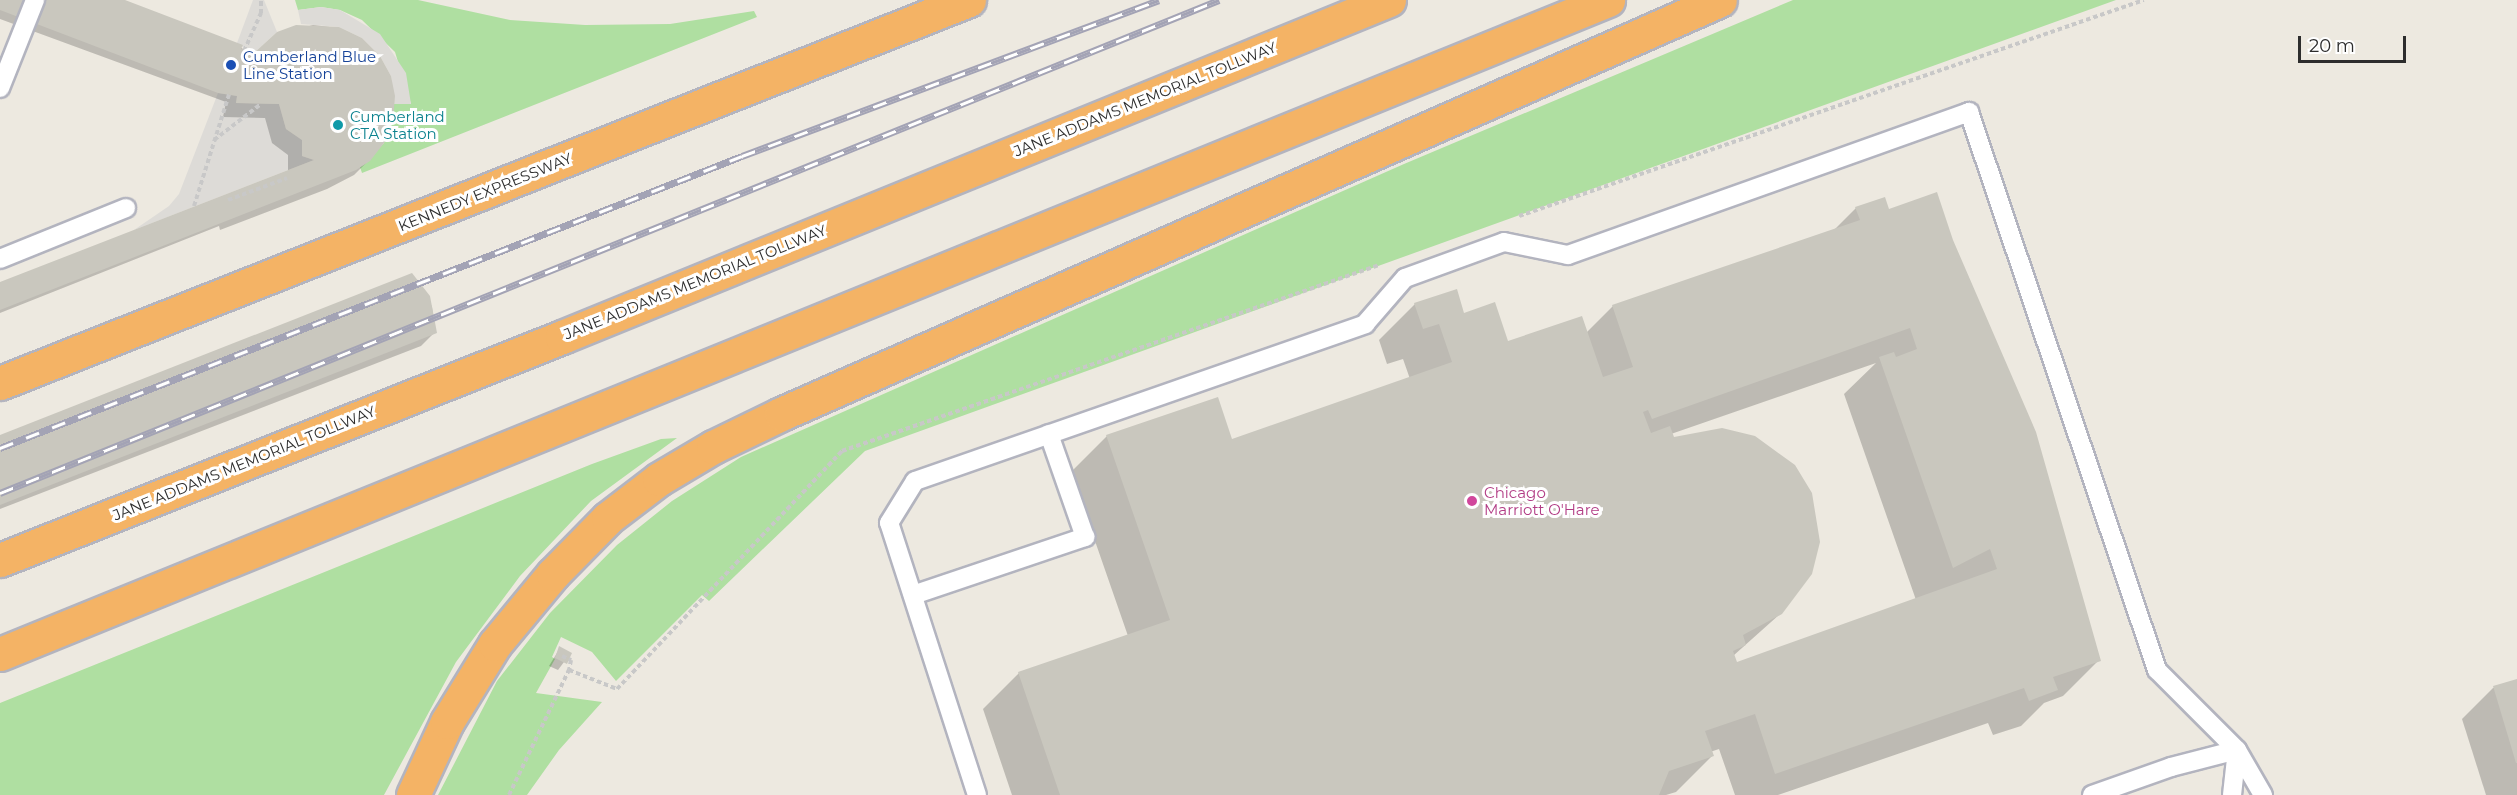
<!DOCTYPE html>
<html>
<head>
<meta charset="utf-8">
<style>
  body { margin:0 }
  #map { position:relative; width:2517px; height:795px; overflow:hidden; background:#ede9e0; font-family:Montserrat,sans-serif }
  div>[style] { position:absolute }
  .green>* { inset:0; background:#afdfa1 }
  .plaza>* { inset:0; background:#dddbd7 }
  .shadow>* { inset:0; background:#0003 }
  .building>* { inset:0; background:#c9c7be }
  .path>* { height:4px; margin-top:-2px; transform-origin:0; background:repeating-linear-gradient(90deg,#c8c8c8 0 4.5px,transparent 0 7.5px) }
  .roads { filter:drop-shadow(2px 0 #b3b4bf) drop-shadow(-2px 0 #b3b4bf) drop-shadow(0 2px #b3b4bf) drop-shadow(0 -2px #b3b4bf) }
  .service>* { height:18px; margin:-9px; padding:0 9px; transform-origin:9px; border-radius:9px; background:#fff }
  .motorway>* { height:33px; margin:-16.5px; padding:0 16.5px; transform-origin:16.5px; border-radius:16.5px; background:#f4b365 }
  .rail>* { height:7px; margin-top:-3.5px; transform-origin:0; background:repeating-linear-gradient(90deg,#fff 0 14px,#a3a3b5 0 28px); box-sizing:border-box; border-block:2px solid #a3a3b5 }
  .dots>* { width:16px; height:16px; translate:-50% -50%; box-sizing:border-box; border:3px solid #fff; border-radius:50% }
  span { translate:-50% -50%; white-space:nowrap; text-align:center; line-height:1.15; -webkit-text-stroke:6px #fff; paint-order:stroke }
  .transit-label { font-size:15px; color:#164399 }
  .left { translate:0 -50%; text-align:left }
  .street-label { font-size:15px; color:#2d2d2d }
  .culture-label { font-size:15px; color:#0d838f }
  .hotel-label { font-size:15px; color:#b23c85 }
  .scale { position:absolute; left:2298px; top:36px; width:108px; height:27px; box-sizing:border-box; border:3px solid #2d2d2d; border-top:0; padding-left:8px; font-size:18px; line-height:21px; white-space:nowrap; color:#2d2d2d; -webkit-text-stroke:4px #fff; paint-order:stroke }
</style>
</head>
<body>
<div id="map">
  <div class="green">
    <i style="clip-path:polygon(295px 0,418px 0,510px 20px,585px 25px,670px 24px,754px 11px,757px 17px,362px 173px,360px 167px,384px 143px,394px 104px,411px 104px,395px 52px,362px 20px,340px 10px,321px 7px,298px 10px)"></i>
    <i style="clip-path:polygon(1793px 0,2116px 0,865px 451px,709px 601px,702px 595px,616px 681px,592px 652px,561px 637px,552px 657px,555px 659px,536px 693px,602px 702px,559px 750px,527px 795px,438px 795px,497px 681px,550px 613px,617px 545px,672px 501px,741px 457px,1404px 164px)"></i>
    <i style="clip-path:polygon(677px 438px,591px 501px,520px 576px,456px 662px,384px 795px,0 795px,0 703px,592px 464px,661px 439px)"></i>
  </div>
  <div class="plaza">
    <i style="clip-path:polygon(253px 0,264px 0,277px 32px,253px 54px,237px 43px)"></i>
    <i style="clip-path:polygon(321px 7px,340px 10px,380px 34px,406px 73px,411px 104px,394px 104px,391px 76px,380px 56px,362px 38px,339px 27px,301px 24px,298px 10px)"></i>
    <i style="clip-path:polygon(218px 93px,237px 96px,236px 103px,279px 104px,286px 129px,302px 140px,302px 156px,314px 160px,134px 230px,169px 206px,179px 194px)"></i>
  </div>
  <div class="shadow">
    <i style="clip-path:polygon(0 0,121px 0,236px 44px,253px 56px,278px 34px,313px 25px,338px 28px,369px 160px,354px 175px,327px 189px,220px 230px,219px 226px,0 313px,0 283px,288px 172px,288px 155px,272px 143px,265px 118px,223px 117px,226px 102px,0 19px)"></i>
    <i style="clip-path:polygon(evenodd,1856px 208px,1888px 211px,2099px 660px,2063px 696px,2044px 703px,2021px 726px,1993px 735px,1988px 723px,1778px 795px,1735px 795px,1719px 749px,1710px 752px,1712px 756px,1676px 792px,1666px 795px,1012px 795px,983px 709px,1019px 673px,1128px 636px,1071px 472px,1107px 436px,1231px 441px,1410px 379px,1403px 359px,1387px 364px,1379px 340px,1415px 304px,1463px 315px,1507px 343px,1586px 333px,1613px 306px,1834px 230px,1856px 208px,1876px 363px,1844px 394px,1916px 600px,1736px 664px,1733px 656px,1781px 613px,1671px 434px,1876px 363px)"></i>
    <i style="clip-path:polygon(424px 289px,432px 307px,435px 332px,421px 346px,0 509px,0 437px)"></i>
    <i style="clip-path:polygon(560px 648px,570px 654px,558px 670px,549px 666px)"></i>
    <i style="clip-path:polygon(2517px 680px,2517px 795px,2486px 795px,2462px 719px,2493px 688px)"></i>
  </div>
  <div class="building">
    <i style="clip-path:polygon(0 0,125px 0,243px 45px,241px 49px,253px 54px,277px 32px,296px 25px,339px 27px,362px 38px,380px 56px,391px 76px,395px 96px,393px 120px,384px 143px,370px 161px,356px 170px,0 310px,0 282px,314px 160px,302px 156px,302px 140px,286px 129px,279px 104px,236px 103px,237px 96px,218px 93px,0 10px)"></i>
    <i style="clip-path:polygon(evenodd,1937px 192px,1953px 240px,2036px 432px,2101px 661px,2053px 677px,2058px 690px,2029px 701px,2024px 688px,1775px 774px,1755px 714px,1705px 731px,1714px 756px,1669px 771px,1659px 795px,1060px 795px,1018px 672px,1170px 620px,1106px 435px,1218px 397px,1232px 439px,1452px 362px,1439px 324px,1423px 329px,1414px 303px,1457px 289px,1464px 313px,1495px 302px,1508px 341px,1582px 316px,1603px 377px,1633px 367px,1612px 305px,1860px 220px,1855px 207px,1885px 197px,1889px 209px,1937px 192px,1910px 328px,1917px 349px,1896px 357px,1894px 352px,1879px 357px,1953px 568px,1990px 549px,1997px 569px,1737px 662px,1733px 651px,1746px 645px,1743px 635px,1782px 614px,1812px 574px,1820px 542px,1812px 493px,1795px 465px,1755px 436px,1722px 428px,1674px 437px,1670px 426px,1651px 433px,1643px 412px,1648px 410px,1652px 419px,1910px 328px)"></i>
    <i style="clip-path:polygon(412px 273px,430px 296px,437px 333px,0 505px,0 435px)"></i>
    <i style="clip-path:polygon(559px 646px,572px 653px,567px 664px,555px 658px)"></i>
    <i style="clip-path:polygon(2517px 679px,2517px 763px,2516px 763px,2493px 686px)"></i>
  </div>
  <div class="path">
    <i style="left:244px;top:51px;width:42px;rotate:-65.9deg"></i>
    <i style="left:261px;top:13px;width:13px;rotate:-90deg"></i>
    <i style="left:214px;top:140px;width:59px;rotate:-37.5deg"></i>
    <i style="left:228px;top:200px;width:63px;rotate:-20.4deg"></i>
    <i style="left:194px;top:206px;width:117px;rotate:-72.6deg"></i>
    <i style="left:1519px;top:216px;width:661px;rotate:-19.07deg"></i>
    <i style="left:562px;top:656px;width:10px;rotate:24deg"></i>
    <i style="left:571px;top:660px;width:10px;rotate:101deg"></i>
    <i style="left:509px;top:795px;width:139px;rotate:-64.4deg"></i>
    <i style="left:569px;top:670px;width:52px;rotate:21.6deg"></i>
    <i style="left:617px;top:689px;width:328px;rotate:-46.6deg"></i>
    <i style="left:842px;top:451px;width:568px;rotate:-19.1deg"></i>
  </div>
  <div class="roads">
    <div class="service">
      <i style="left:0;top:88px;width:95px;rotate:-68.3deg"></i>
      <i style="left:0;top:259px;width:136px;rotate:-22deg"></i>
      <i style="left:913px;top:595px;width:182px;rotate:-18.6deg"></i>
      <i style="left:1085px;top:537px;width:109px;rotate:-109.3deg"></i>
      <i style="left:977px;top:795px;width:286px;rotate:-107.9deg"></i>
      <i style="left:889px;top:523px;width:49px;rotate:-58.2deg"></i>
      <i style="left:915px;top:481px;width:477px;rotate:-19.2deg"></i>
      <i style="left:1365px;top:324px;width:61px;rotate:-49deg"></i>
      <i style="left:1405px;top:278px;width:105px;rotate:-20deg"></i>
      <i style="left:1504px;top:242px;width:65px;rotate:11.5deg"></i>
      <i style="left:1568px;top:255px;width:426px;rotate:-19.6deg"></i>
      <i style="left:1969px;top:112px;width:589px;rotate:71.38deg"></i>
      <i style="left:2157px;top:670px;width:113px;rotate:45deg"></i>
      <i style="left:2237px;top:750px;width:52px;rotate:60deg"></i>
      <i style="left:2092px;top:795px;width:84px;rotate:-19.5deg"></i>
      <i style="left:2171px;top:767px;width:68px;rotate:-14.4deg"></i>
      <i style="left:2232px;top:795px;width:45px;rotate:-83.7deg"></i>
    </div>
    <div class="motorway">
      <i style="left:0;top:383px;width:1042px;rotate:-21.57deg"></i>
      <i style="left:0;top:560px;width:605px;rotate:-21.64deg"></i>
      <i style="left:562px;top:337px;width:893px;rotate:-22.17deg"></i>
      <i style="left:0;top:654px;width:1736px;rotate:-22.13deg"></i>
      <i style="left:413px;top:795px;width:81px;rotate:-65deg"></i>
      <i style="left:447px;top:722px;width:92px;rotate:-58.4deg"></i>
      <i style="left:495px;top:644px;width:91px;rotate:-50.4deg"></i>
      <i style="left:553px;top:574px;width:78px;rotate:-45.5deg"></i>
      <i style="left:608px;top:518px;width:64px;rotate:-37.4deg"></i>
      <i style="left:659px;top:479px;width:63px;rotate:-30.7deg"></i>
      <i style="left:713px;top:447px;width:76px;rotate:-25.9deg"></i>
      <i style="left:781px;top:414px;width:1026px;rotate:-23.79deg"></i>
    </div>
  </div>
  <div class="rail">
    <i style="left:0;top:448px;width:797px;rotate:-21.48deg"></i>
    <i style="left:742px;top:156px;width:445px;rotate:-20.5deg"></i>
    <i style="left:0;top:493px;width:1315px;rotate:-22.02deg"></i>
  </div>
  <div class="dots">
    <i style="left:231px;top:65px;background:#1a4fb4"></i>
    <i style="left:338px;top:125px;background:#0f9aa8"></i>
    <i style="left:1472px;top:501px;background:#d1479c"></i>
  </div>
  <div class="transit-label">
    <span class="left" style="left:243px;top:65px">Cumberland Blue<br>Line Station</span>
  </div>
  <div class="street-label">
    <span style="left:1145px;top:99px;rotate:-22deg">JANE ADDAMS MEMORIAL TOLLWAY</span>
    <span style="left:485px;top:192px;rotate:-22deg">KENNEDY EXPRESSWAY</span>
    <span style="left:695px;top:282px;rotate:-22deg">JANE ADDAMS MEMORIAL TOLLWAY</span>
    <span style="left:244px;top:463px;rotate:-22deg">JANE ADDAMS MEMORIAL TOLLWAY</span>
  </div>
  <div class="culture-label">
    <span class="left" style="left:350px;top:125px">Cumberland<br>CTA Station</span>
  </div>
  <div class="hotel-label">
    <span class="left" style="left:1484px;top:501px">Chicago<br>Marriott O'Hare</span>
  </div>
  <div class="scale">20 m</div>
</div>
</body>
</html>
